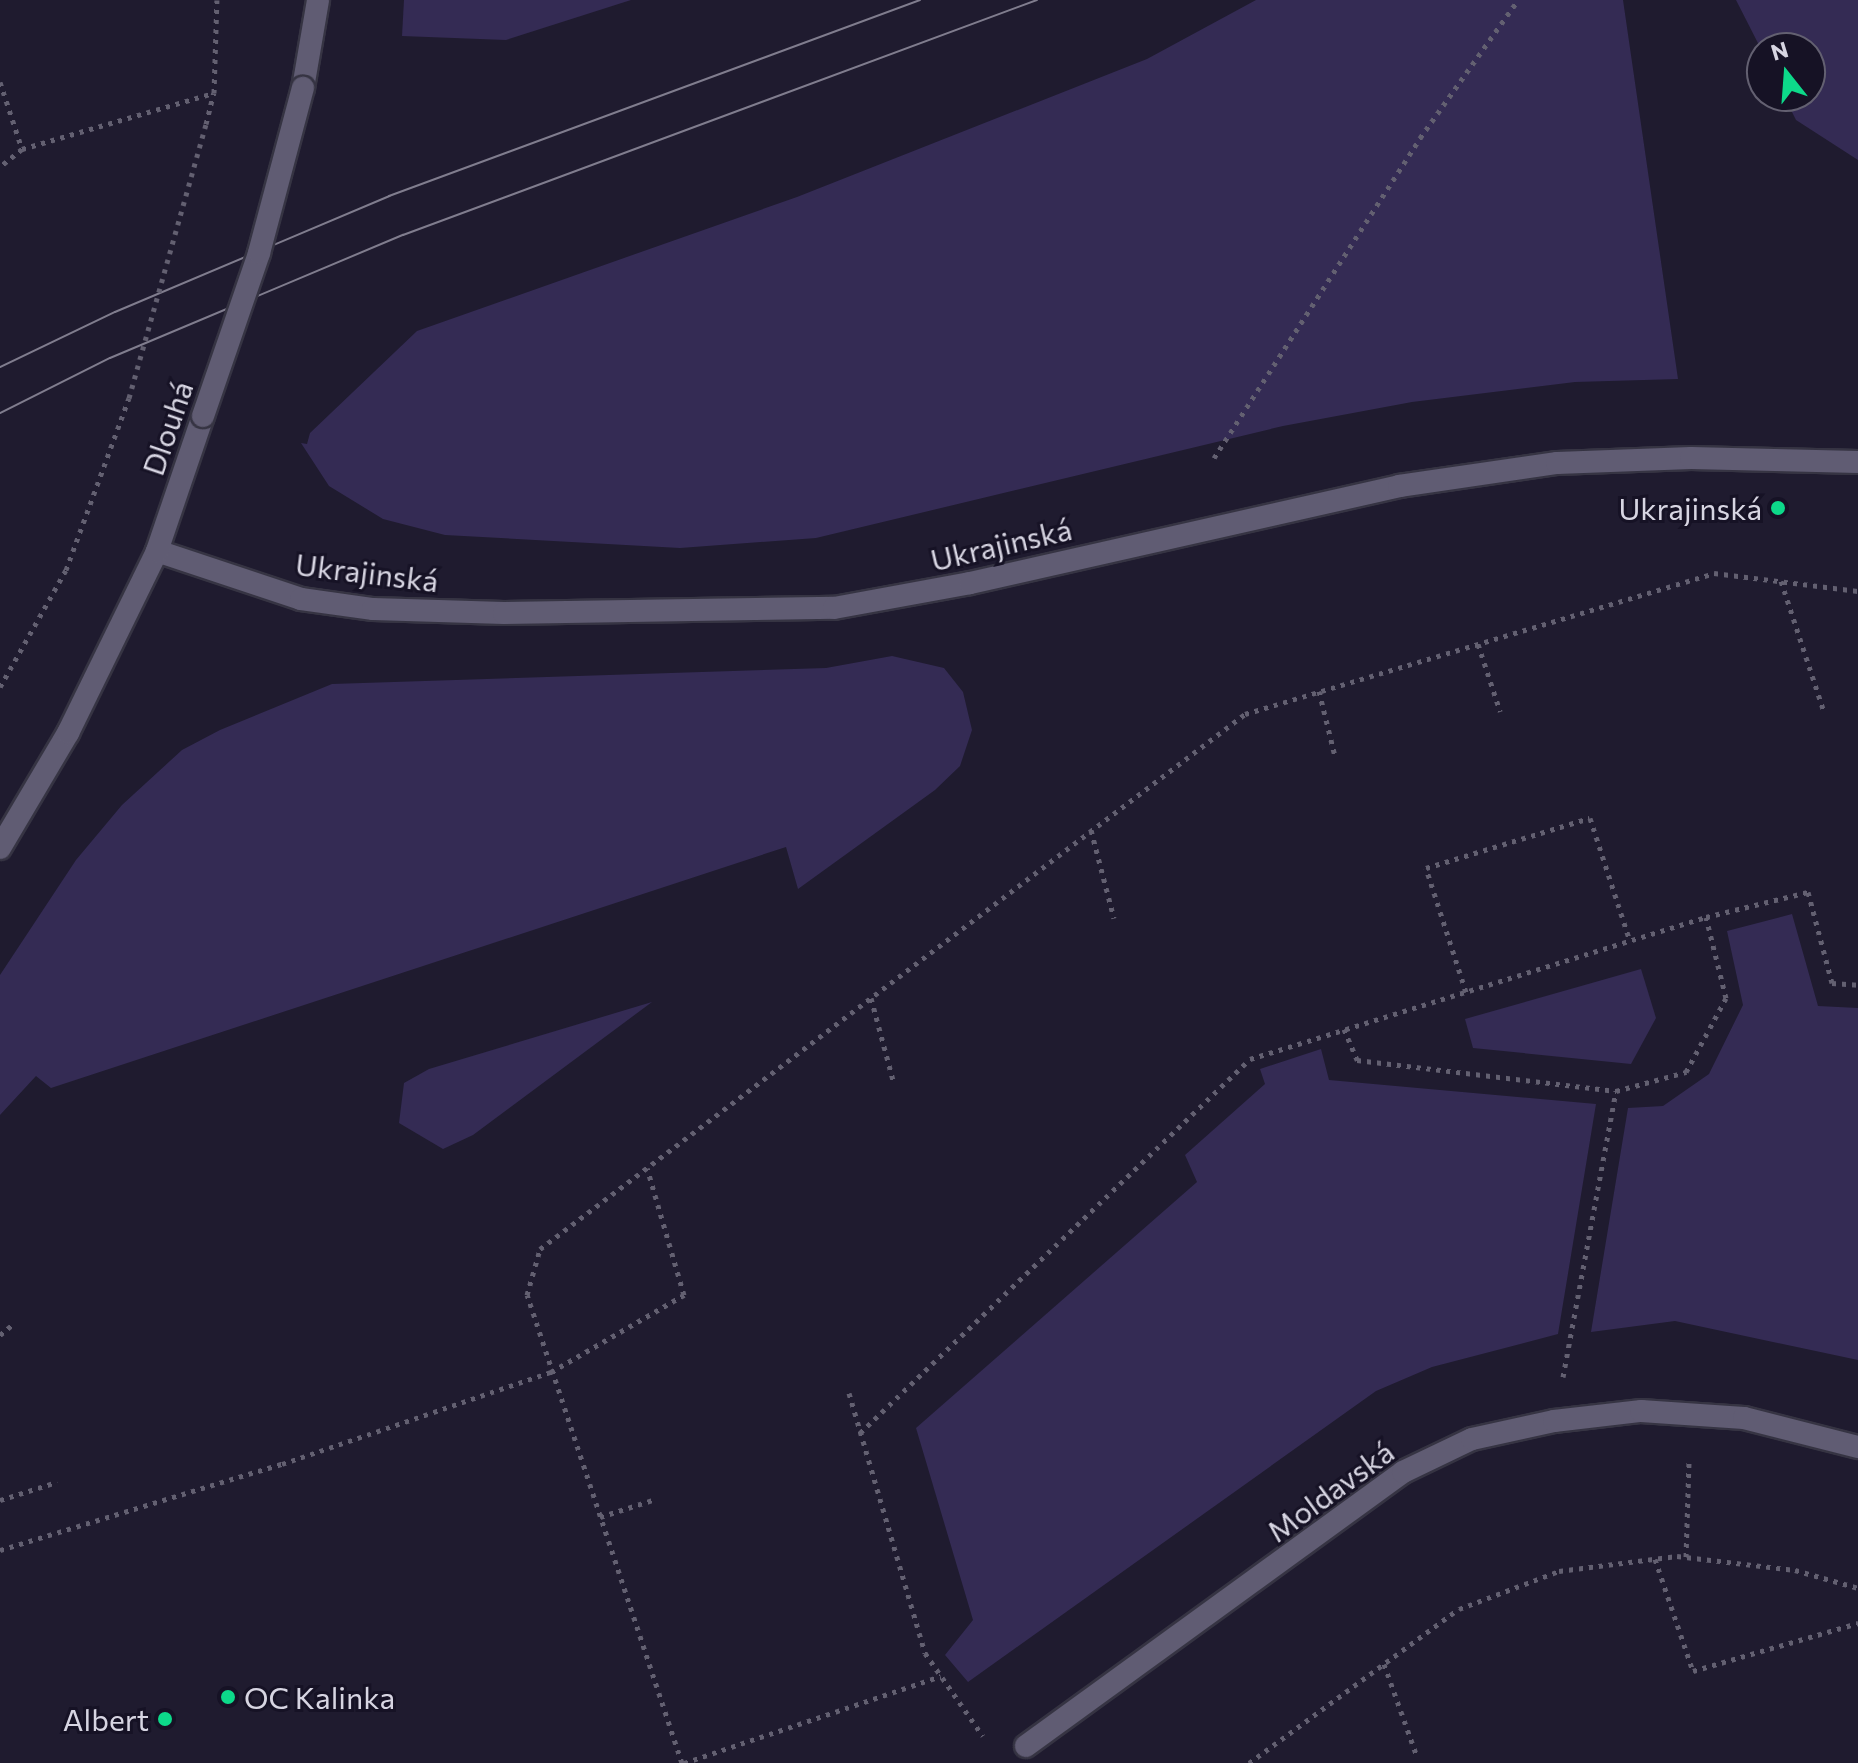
<!DOCTYPE html>
<html>
<head>
<meta charset="utf-8">
<style>
  body { margin:0 }
  #map { position:relative; width:1858px; height:1763px; overflow:hidden; background:#1f1b2f; font-family:Commissioner,sans-serif }
  div>[style] { position:absolute }
  .green>* { inset:0; background:#342b54 }
  .path>* { height:5px; margin-top:-2.5px; transform-origin:0; background:repeating-linear-gradient(90deg,#636071 0 4px,transparent 0 10px) }
  .roads { filter:drop-shadow(2px 0 #363443) drop-shadow(-2px 0 #363443) drop-shadow(0 2px #363443) drop-shadow(0 -2px #363443) }
  .minor>* { height:22px; margin:-11px; padding:0 11px; transform-origin:11px; border-radius:11px; background:#605c73 }
  .tertiary>* { height:22px; margin:-11px; padding:0 11px; transform-origin:11px; border-radius:11px; background:#605c73 }
  .tram>* { height:2px; margin:-1px; padding:0 1px; transform-origin:1px; border-radius:1px; background:#807d8e }
  .path-bridge>* { height:5px; margin-top:-2.5px; transform-origin:0; background:repeating-linear-gradient(90deg,#636071 0 4px,transparent 0 10px) }
  .bridges { filter:drop-shadow(2px 0 #363443) drop-shadow(-2px 0 #363443) drop-shadow(0 2px #363443) drop-shadow(0 -2px #363443) }
  .tertiary-bridge>* { height:22px; margin:-11px; padding:0 11px; transform-origin:11px; border-radius:11px; background:#605c73 }
  .dots>* { width:22px; height:22px; translate:-50% -50%; box-sizing:border-box; border:4px solid #161225; border-radius:50% }
  span { translate:-50% -50%; white-space:nowrap; text-align:center; line-height:1.15; -webkit-text-stroke:6px #161225; paint-order:stroke }
  .street-label { font-size:30px; color:#d7d5e2 }
  .poi-label { font-size:30px; color:#d7d5e2 }
  .right { translate:-100% -50%; text-align:right }
  .left { translate:0 -50%; text-align:left }
  .north { position:absolute; left:1746px; top:32px; width:80px; height:80px; box-sizing:border-box; background:#161225; border:2px solid #636071; border-radius:50%; rotate:343deg; font-size:22px; font-weight:700; line-height:32px; text-align:center; color:#d7d5e2 }
  .north::after { content:''; display:block; margin:auto; width:28px; height:36px; background:#0dd98a; clip-path:polygon(50% 0,100% 100%,50% 72%,0 100%) }
</style>
</head>
<body>
<div id="map">
  <div class="green">
    <i style="clip-path:polygon(404px 0,631px 0,506px 40px,402px 36px)"></i>
    <i style="clip-path:polygon(1256px 0,1623px 0,1678px 379px,1575px 382px,1412px 402px,1283px 426px,816px 538px,680px 548px,445px 535px,383px 519px,329px 486px,301px 443px,307px 444px,310px 433px,417px 331px,797px 197px,1147px 59px)"></i>
    <i style="clip-path:polygon(1736px 0,1858px 0,1858px 160px,1796px 120px,1784px 96px,1810px 96px,1810px 48px,1762px 51px)"></i>
    <i style="clip-path:polygon(892px 656px,944px 668px,963px 692px,972px 730px,960px 766px,935px 790px,798px 889px,786px 847px,51px 1088px,36px 1076px,0 1115px,0 975px,76px 860px,122px 805px,182px 750px,220px 730px,332px 684px,826px 668px)"></i>
    <i style="clip-path:polygon(1792px 914px,1818px 1006px,1858px 1008px,1858px 1360px,1675px 1321px,1591px 1332px,1628px 1108px,1663px 1106px,1709px 1074px,1743px 1005px,1727px 931px)"></i>
    <i style="clip-path:polygon(1641px 969px,1656px 1018px,1631px 1064px,1473px 1048px,1465px 1019px)"></i>
    <i style="clip-path:polygon(652px 1002px,473px 1135px,443px 1149px,399px 1123px,404px 1083px,429px 1069px)"></i>
    <i style="clip-path:polygon(1321px 1049px,1329px 1080px,1596px 1104px,1558px 1334px,1432px 1367px,1376px 1391px,968px 1682px,945px 1655px,973px 1620px,916px 1428px,1197px 1182px,1185px 1155px,1265px 1084px,1260px 1069px)"></i>
  </div>
  <div class="path">
    <i style="left:0;top:82px;width:71px;rotate:71.8deg"></i>
    <i style="left:22px;top:149px;width:28px;rotate:141deg"></i>
    <i style="left:206px;top:124px;width:32px;rotate:-76deg"></i>
    <i style="left:214px;top:93px;width:93px;rotate:-88.2deg"></i>
    <i style="left:22px;top:149px;width:200px;rotate:-16.3deg"></i>
    <i style="left:1214px;top:458px;width:381px;rotate:-57.2deg"></i>
    <i style="left:1420px;top:138px;width:169px;rotate:-54.6deg"></i>
    <i style="left:1781px;top:581px;width:135px;rotate:71.8deg"></i>
    <i style="left:1478px;top:644px;width:71px;rotate:71.8deg"></i>
    <i style="left:0;top:687px;width:134px;rotate:-60.6deg"></i>
    <i style="left:66px;top:570px;width:183px;rotate:-69.9deg"></i>
    <i style="left:1319px;top:691px;width:67px;rotate:76.2deg"></i>
    <i style="left:1091px;top:830px;width:91px;rotate:75.4deg"></i>
    <i style="left:1466px;top:992px;width:130px;rotate:-107.9deg"></i>
    <i style="left:1426px;top:868px;width:171px;rotate:-17deg"></i>
    <i style="left:1590px;top:818px;width:129px;rotate:72deg"></i>
    <i style="left:871px;top:998px;width:89px;rotate:75deg"></i>
    <i style="left:1344px;top:1029px;width:34px;rotate:67deg"></i>
    <i style="left:1357px;top:1060px;width:261px;rotate:6.8deg"></i>
    <i style="left:0;top:1335px;width:17px;rotate:-40deg"></i>
    <i style="left:1563px;top:1377px;width:291px;rotate:-79.5deg"></i>
    <i style="left:1616px;top:1091px;width:73px;rotate:-15.2deg"></i>
    <i style="left:1686px;top:1072px;width:84px;rotate:-61.6deg"></i>
    <i style="left:1726px;top:998px;width:83px;rotate:-103.9deg"></i>
    <i style="left:849px;top:1393px;width:271px;rotate:73.7deg"></i>
    <i style="left:925px;top:1653px;width:101px;rotate:55.1deg"></i>
    <i style="left:860px;top:1433px;width:540px;rotate:-43.8deg"></i>
    <i style="left:1250px;top:1059px;width:478px;rotate:-17.3deg"></i>
    <i style="left:1706px;top:917px;width:105px;rotate:-13.8deg"></i>
    <i style="left:1808px;top:892px;width:94px;rotate:75.2deg"></i>
    <i style="left:1832px;top:983px;width:26px;rotate:4deg"></i>
    <i style="left:0;top:1500px;width:60px;rotate:-17.5deg"></i>
    <i style="left:600px;top:1517px;width:59px;rotate:-17.8deg"></i>
    <i style="left:0;top:1550px;width:295px;rotate:-17deg"></i>
    <i style="left:282px;top:1464px;width:284px;rotate:-18.9deg"></i>
    <i style="left:551px;top:1372px;width:154px;rotate:-30.1deg"></i>
    <i style="left:684px;top:1295px;width:132px;rotate:-106.2deg"></i>
    <i style="left:1686px;top:1557px;width:98px;rotate:-88.2deg"></i>
    <i style="left:1655px;top:1559px;width:118px;rotate:71.3deg"></i>
    <i style="left:1693px;top:1671px;width:172px;rotate:-16.2deg"></i>
    <i style="left:1384px;top:1664px;width:96px;rotate:70.4deg"></i>
    <i style="left:682px;top:1763px;width:493px;rotate:-108.3deg"></i>
    <i style="left:527px;top:1295px;width:48px;rotate:-74.2deg"></i>
    <i style="left:540px;top:1249px;width:885px;rotate:-37.19deg"></i>
    <i style="left:1245px;top:714px;width:490px;rotate:-16.7deg"></i>
    <i style="left:1714px;top:573px;width:145px;rotate:7.1deg"></i>
    <i style="left:684px;top:1763px;width:271px;rotate:-18.7deg"></i>
    <i style="left:1249px;top:1763px;width:260px;rotate:-36.3deg"></i>
    <i style="left:1459px;top:1609px;width:107px;rotate:-20.8deg"></i>
    <i style="left:1559px;top:1571px;width:119px;rotate:-7.2deg"></i>
    <i style="left:1677px;top:1556px;width:119px;rotate:6.8deg"></i>
    <i style="left:1795px;top:1570px;width:66px;rotate:15.9deg"></i>
  </div>
  <div class="roads">
    <div class="minor">
      <i style="left:1026px;top:1746px;width:466px;rotate:-36deg"></i>
      <i style="left:1403px;top:1472px;width:76px;rotate:-25.6deg"></i>
      <i style="left:1472px;top:1439px;width:84px;rotate:-12.4deg"></i>
      <i style="left:1554px;top:1421px;width:88px;rotate:-6.6deg"></i>
      <i style="left:1641px;top:1411px;width:103px;rotate:3.9deg"></i>
      <i style="left:1744px;top:1418px;width:118px;rotate:14.3deg"></i>
    </div>
    <div class="tertiary">
      <i style="left:303px;top:88px;width:89px;rotate:-80.3deg"></i>
      <i style="left:157px;top:551px;width:152px;rotate:18.4deg"></i>
      <i style="left:301px;top:599px;width:73px;rotate:7.9deg"></i>
      <i style="left:373px;top:609px;width:131px;rotate:1.7deg"></i>
      <i style="left:504px;top:613px;width:330px;rotate:-0.9deg"></i>
      <i style="left:834px;top:608px;width:138px;rotate:-10.4deg"></i>
      <i style="left:970px;top:583px;width:440px;rotate:-12.7deg"></i>
      <i style="left:1399px;top:486px;width:160px;rotate:-8.3deg"></i>
      <i style="left:1557px;top:463px;width:134px;rotate:-2.1deg"></i>
      <i style="left:1691px;top:458px;width:167px;rotate:1.4deg"></i>
      <i style="left:0;top:848px;width:134px;rotate:-59.4deg"></i>
      <i style="left:68px;top:733px;width:203px;rotate:-63.9deg"></i>
      <i style="left:157px;top:551px;width:143px;rotate:-71.2deg"></i>
    </div>
  </div>
  <div class="tram">
    <i style="left:0;top:367px;width:127px;rotate:-25.6deg"></i>
    <i style="left:115px;top:312px;width:298px;rotate:-22.9deg"></i>
    <i style="left:389px;top:196px;width:566px;rotate:-20.26deg"></i>
    <i style="left:0;top:413px;width:123px;rotate:-26.6deg"></i>
    <i style="left:110px;top:358px;width:318px;rotate:-22.8deg"></i>
    <i style="left:403px;top:235px;width:676px;rotate:-20.34deg"></i>
  </div>
  <div class="path-bridge">
    <i style="left:129px;top:398px;width:285px;rotate:-74.3deg"></i>
  </div>
  <div class="bridges">
    <div class="tertiary-bridge">
      <i style="left:203px;top:416px;width:172px;rotate:-71deg"></i>
      <i style="left:259px;top:253px;width:171px;rotate:-75.1deg"></i>
    </div>
  </div>
  <div class="dots">
    <i style="left:1778px;top:508px;background:#0dd98a"></i>
    <i style="left:228px;top:1697px;background:#0dd98a"></i>
    <i style="left:165px;top:1719px;background:#0dd98a"></i>
  </div>
  <div class="street-label">
    <span style="left:167px;top:428px;rotate:-71deg">Dlouhá</span>
    <span style="left:1001px;top:544px;rotate:-13deg">Ukrajinská</span>
    <span style="left:367px;top:572px;rotate:7deg">Ukrajinská</span>
    <span style="left:1330px;top:1491px;rotate:-36deg">Moldavská</span>
  </div>
  <div class="poi-label">
    <span class="right" style="left:1762px;top:508px">Ukrajinská</span>
    <span class="left" style="left:244px;top:1697px">OC Kalinka</span>
    <span class="right" style="left:149px;top:1719px">Albert</span>
  </div>
  <div class="north">N</div>
</div>
</body>
</html>
